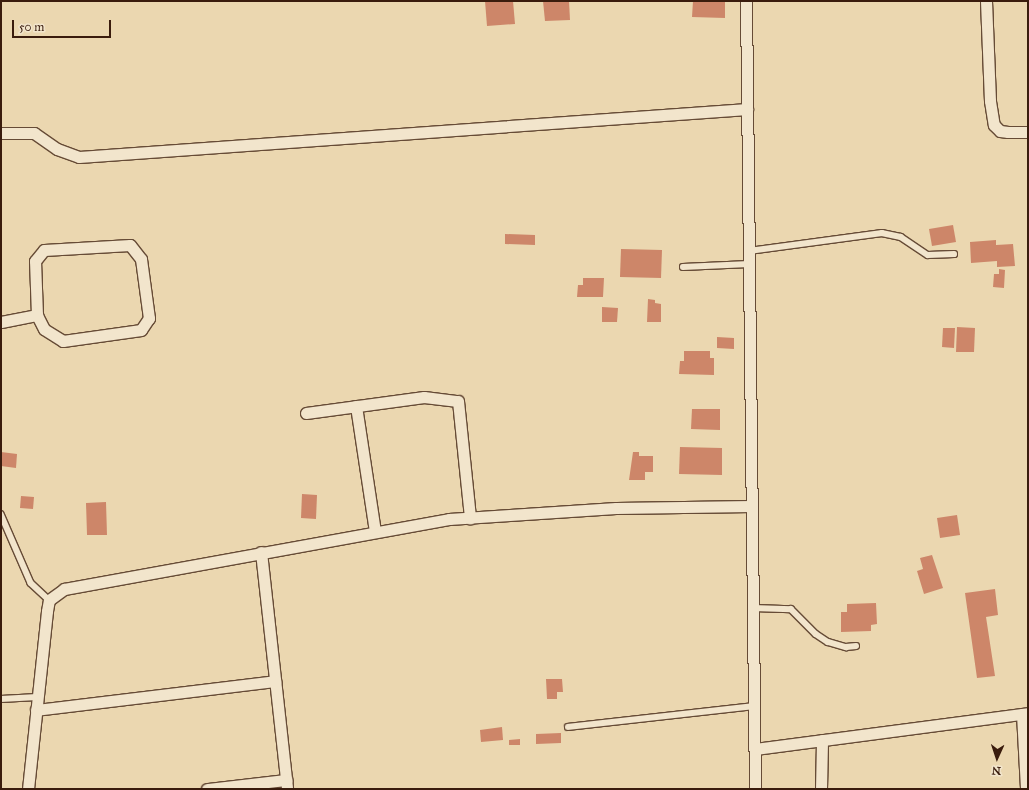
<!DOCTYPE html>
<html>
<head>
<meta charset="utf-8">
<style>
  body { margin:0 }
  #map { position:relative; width:1029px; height:790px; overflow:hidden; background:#ebd7b0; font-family:"IM FELL Great Primer",serif }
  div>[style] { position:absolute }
  .building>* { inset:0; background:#cd8669 }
  .roads { filter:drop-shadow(1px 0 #664b36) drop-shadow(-1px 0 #664b36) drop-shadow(0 1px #664b36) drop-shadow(0 -1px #664b36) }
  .lane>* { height:5.5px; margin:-2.75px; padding:0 2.75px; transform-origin:2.75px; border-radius:2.75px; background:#f2e5cc }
  .street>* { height:11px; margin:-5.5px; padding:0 5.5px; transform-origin:5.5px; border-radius:5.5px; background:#f2e5cc }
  span { translate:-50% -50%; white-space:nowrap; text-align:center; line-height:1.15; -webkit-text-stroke:3px #f2e5cc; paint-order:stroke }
  .frame { position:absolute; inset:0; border:2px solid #3a1c0d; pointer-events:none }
  .north { position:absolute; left:977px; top:738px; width:40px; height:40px; -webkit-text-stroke:3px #f2e5cc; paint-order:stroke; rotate:183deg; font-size:11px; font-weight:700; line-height:16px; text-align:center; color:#3a1c0d }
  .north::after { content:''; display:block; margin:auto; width:14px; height:18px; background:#3a1c0d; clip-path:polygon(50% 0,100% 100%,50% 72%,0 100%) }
  .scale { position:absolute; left:12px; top:20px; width:99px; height:18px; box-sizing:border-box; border:2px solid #3a1c0d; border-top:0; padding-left:5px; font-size:12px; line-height:14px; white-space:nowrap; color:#3a1c0d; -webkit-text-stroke:3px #f2e5cc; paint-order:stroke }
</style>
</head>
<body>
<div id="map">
  <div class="building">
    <i style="clip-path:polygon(485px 1px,513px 1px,515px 24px,487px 26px)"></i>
    <i style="clip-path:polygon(543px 1px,569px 1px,570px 20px,545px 21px)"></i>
    <i style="clip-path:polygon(693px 1px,725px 1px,725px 18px,692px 17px)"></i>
    <i style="clip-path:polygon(953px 225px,956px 242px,932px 246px,929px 229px)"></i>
    <i style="clip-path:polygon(505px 234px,535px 235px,535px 245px,505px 244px)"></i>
    <i style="clip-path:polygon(996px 240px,996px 245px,1013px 244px,1015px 266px,997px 267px,997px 261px,971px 263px,970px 242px)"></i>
    <i style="clip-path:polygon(621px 249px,662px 250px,661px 278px,620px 277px)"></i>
    <i style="clip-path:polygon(999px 269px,1005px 270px,1004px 288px,993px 287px,994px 274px,999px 274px)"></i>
    <i style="clip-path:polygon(583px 278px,604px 278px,603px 297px,577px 297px,578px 285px,583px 285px)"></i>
    <i style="clip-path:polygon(648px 299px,655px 300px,655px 303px,661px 304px,661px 322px,647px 322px)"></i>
    <i style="clip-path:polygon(602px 307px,618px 308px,617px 322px,602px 322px)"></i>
    <i style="clip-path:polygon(957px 327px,975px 328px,974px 352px,956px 352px)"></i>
    <i style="clip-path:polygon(943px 328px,955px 328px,954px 348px,942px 347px)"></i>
    <i style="clip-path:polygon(717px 337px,734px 338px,734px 349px,717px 348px)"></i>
    <i style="clip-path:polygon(684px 351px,710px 351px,710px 358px,714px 358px,714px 375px,679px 374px,680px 361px,684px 361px)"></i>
    <i style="clip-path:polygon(692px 409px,720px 409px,720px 430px,691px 429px)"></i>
    <i style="clip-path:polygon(680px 447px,722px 448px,722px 475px,679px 474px)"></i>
    <i style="clip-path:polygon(1px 452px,17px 454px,16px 468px,1px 466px)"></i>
    <i style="clip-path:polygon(633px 452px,639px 452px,639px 456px,653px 456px,653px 472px,645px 472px,645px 480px,629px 480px)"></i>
    <i style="clip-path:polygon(302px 494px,317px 495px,316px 519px,301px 518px)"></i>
    <i style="clip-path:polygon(21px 496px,34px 497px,33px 509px,20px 508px)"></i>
    <i style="clip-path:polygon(106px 502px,107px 535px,87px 535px,86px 503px)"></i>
    <i style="clip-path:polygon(957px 515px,960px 535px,940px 538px,937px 518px)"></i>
    <i style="clip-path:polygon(932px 555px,943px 588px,924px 594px,917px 571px,923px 569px,920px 558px)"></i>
    <i style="clip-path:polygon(995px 589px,998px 615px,986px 617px,995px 676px,977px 678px,965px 593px)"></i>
    <i style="clip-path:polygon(876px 603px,877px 624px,871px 625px,871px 631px,841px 632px,841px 612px,847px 612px,847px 604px)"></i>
    <i style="clip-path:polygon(546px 679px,562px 679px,563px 692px,557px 692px,557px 699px,547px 699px)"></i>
    <i style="clip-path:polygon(502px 727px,503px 740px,481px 742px,480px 730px)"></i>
    <i style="clip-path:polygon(561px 733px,561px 743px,536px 744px,536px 734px)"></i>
    <i style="clip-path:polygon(520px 739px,520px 745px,509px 745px,509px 740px)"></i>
  </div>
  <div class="roads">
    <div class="lane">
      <i style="left:749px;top:251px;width:134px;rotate:-7.7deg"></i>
      <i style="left:882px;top:233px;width:19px;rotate:12deg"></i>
      <i style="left:901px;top:237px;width:32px;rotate:34deg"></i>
      <i style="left:928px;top:255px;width:26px;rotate:-2deg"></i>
      <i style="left:683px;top:267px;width:66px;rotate:-2.6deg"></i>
      <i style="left:1px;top:514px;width:75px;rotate:66.5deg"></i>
      <i style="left:31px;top:583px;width:25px;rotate:43deg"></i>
      <i style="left:753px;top:608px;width:38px;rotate:2deg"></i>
      <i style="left:791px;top:609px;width:35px;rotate:45deg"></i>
      <i style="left:816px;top:634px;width:14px;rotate:34deg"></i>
      <i style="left:828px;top:642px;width:19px;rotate:16deg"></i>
      <i style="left:846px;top:647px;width:10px;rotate:-6deg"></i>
      <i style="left:1px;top:699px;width:36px;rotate:-3deg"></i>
      <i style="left:568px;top:727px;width:187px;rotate:-6.4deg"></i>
    </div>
    <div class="street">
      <i style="left:746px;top:1px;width:788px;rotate:89.35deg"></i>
      <i style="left:986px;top:1px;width:100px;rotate:87.7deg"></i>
      <i style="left:990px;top:101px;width:24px;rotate:81deg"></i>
      <i style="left:994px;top:125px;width:8px;rotate:45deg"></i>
      <i style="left:1000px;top:131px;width:8px;rotate:7deg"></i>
      <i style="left:1008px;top:132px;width:20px"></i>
      <i style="left:1px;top:133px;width:33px"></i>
      <i style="left:34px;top:133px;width:28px;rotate:35deg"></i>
      <i style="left:57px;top:149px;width:23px;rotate:20deg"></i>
      <i style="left:79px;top:157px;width:670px;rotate:-4.11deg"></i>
      <i style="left:130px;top:245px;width:18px;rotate:52deg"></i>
      <i style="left:141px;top:259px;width:60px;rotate:82.3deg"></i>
      <i style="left:149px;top:318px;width:14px;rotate:124deg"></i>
      <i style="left:141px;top:330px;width:79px;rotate:172deg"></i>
      <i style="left:63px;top:341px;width:22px;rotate:-148deg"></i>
      <i style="left:44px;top:329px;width:16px;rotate:-117deg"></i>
      <i style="left:37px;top:315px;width:54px;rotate:-92.1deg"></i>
      <i style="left:35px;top:261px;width:14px;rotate:-51deg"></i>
      <i style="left:44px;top:250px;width:86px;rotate:-3.3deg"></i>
      <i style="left:1px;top:322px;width:37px;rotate:-11deg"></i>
      <i style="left:356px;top:406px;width:126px;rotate:81.4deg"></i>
      <i style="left:306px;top:413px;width:119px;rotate:-7.7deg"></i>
      <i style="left:424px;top:397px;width:34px;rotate:7deg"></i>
      <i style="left:458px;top:401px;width:118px;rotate:84.1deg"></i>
      <i style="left:261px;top:552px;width:238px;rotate:83.7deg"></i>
      <i style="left:36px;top:710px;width:241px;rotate:-6.9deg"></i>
      <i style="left:1022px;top:714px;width:75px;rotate:86.9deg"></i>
      <i style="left:755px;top:749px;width:275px;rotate:-7.5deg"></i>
      <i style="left:28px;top:789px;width:179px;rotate:-83.9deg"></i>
      <i style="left:47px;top:611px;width:11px;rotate:-80deg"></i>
      <i style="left:49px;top:600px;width:19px;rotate:-36deg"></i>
      <i style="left:64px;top:589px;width:391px;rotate:-10.3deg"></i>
      <i style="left:449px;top:519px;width:167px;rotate:-3.8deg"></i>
      <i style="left:616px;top:508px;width:135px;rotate:-0.8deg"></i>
      <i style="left:207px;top:789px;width:80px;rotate:-6.5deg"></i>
      <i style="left:821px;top:789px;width:49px;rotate:-88.8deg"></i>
    </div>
  </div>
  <div class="frame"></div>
  <div class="north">N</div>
  <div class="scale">50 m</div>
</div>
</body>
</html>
